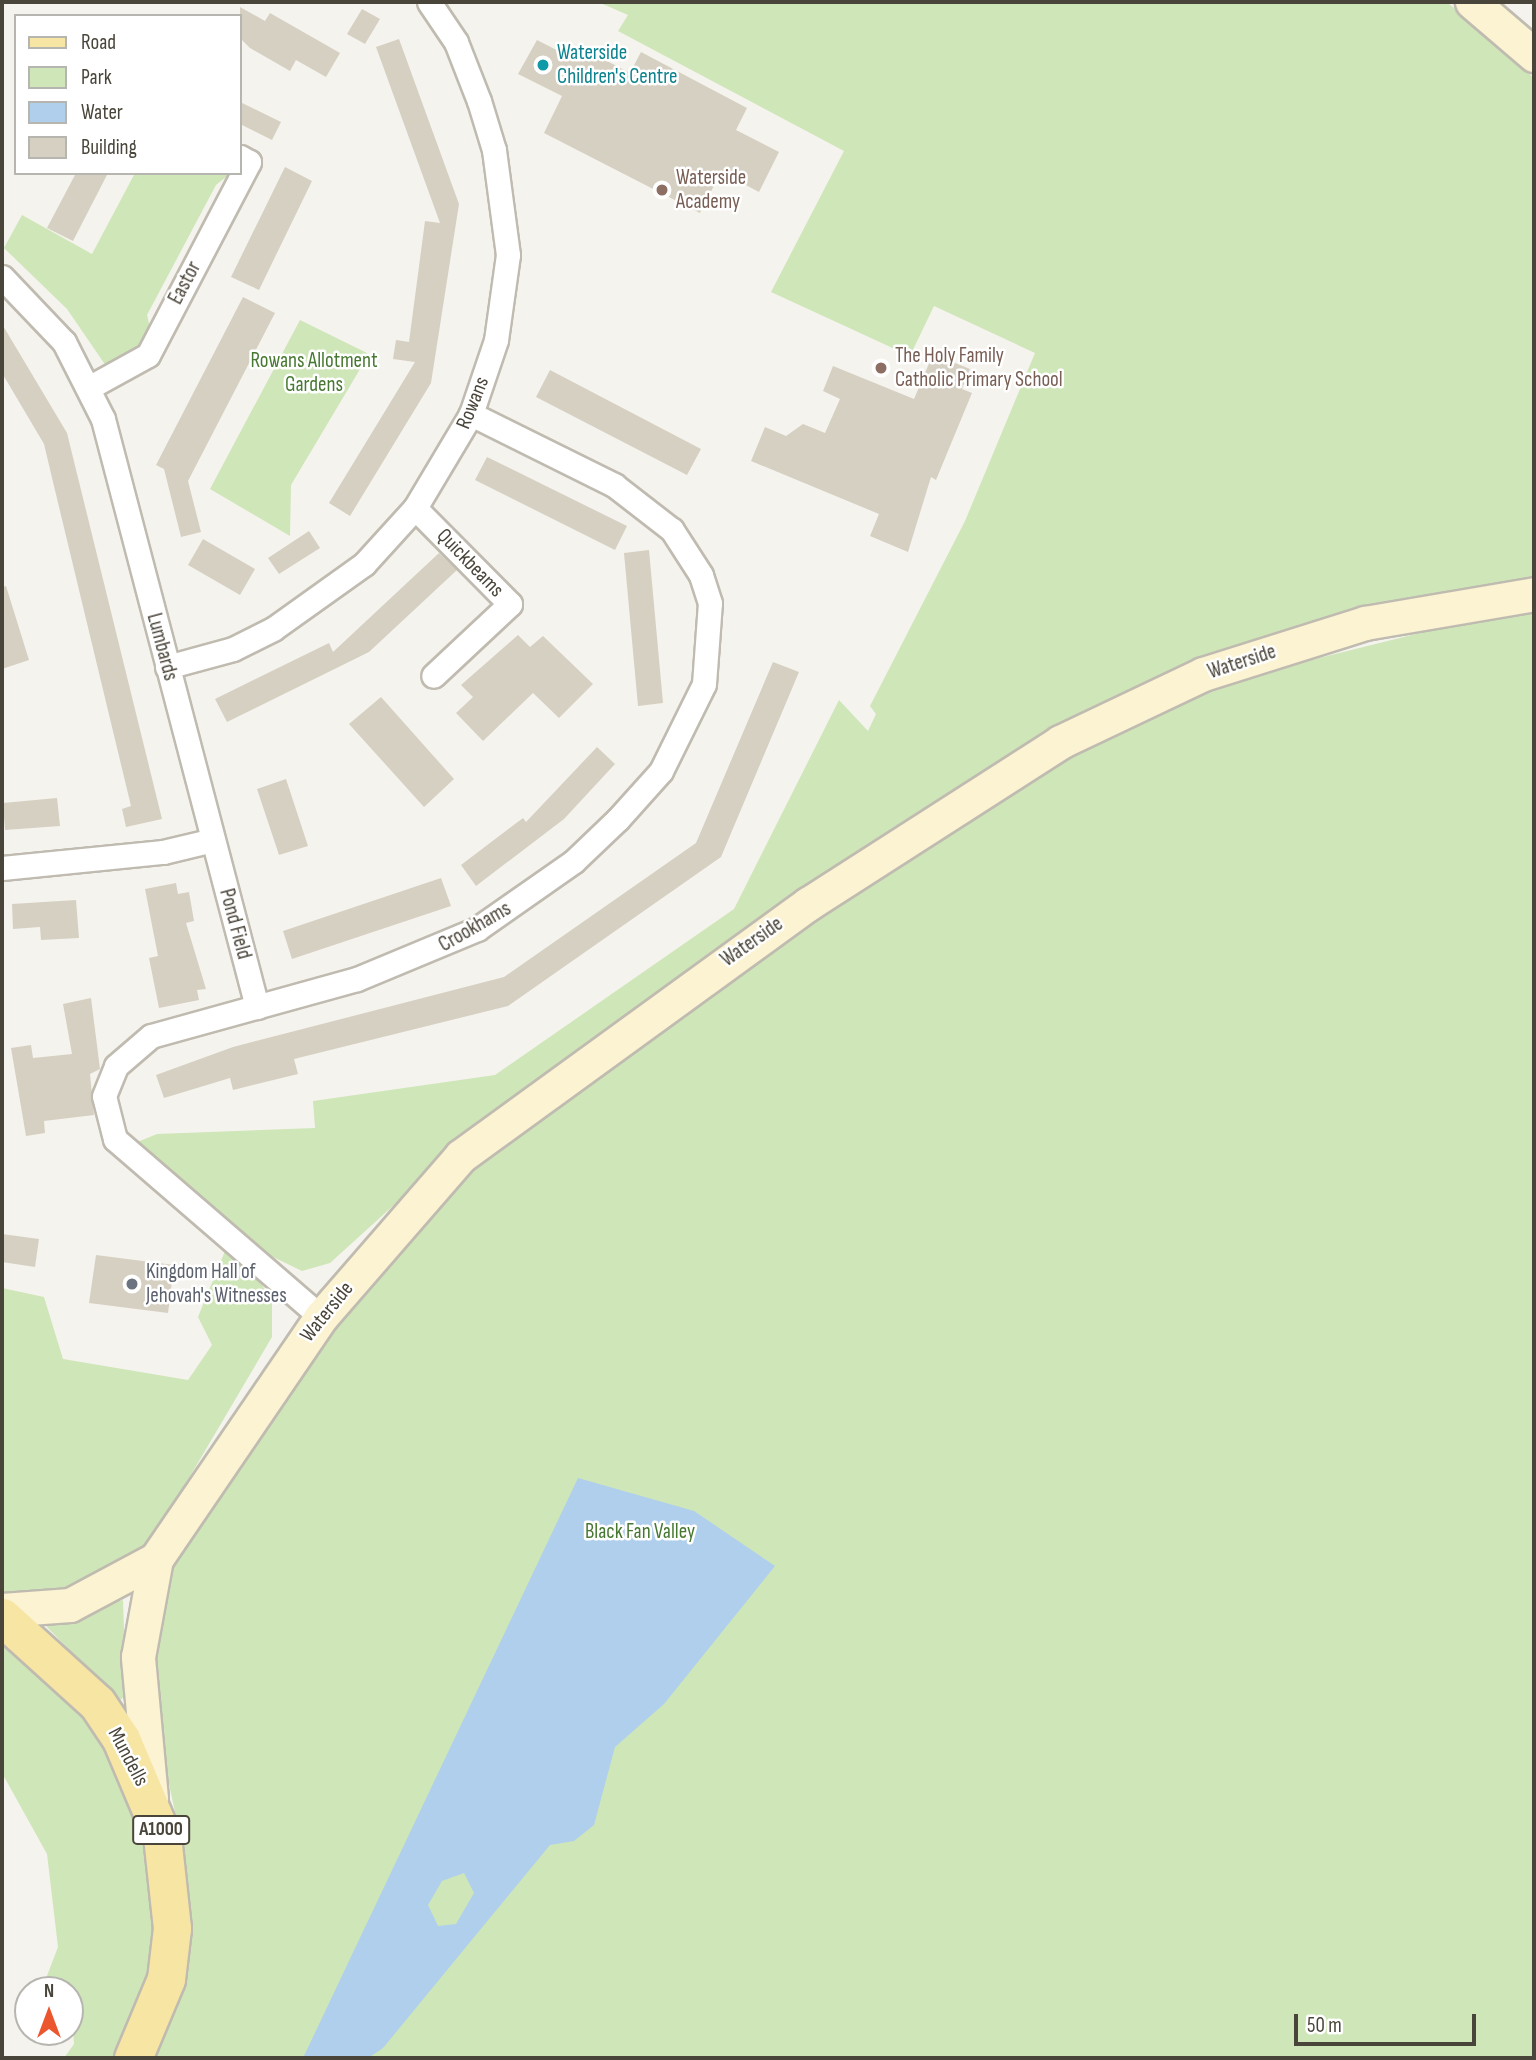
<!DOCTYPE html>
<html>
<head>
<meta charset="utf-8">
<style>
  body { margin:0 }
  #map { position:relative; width:1536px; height:2060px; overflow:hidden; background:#f5f3ed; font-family:"Sofia Sans Condensed",sans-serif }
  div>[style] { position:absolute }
  .green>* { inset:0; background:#cfe6b9 }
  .water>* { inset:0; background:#afcfec }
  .building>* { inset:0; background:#d6d0c3 }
  .roads { filter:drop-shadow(2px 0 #c0bbb0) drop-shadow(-2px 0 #c0bbb0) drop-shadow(0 2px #c0bbb0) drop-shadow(0 -2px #c0bbb0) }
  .street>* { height:23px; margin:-11.5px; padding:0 11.5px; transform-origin:11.5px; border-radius:11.5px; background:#fff }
  .secondary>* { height:33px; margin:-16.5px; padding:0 16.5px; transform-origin:16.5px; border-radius:16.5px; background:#fbf3d1 }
  .primary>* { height:37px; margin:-18.5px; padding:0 18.5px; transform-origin:18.5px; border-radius:18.5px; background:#f7e5a4 }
  .dots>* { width:19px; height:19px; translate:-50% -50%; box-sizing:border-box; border:4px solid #fff; border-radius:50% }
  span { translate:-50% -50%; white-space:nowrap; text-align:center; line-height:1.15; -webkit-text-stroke:5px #fff; paint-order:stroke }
  .shield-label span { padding:2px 5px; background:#fff; border:2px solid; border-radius:5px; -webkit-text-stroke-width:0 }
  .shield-label { font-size:19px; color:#4a453a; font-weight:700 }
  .culture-label { font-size:21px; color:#0d838f }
  .left { translate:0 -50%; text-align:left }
  .education-label { font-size:21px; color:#785e54 }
  .street-label { font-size:21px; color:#4a453a }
  .park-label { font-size:21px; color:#477831 }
  .worship-label { font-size:21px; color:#5b616d }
  .frame { position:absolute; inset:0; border:4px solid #4a453a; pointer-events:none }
  .legend { position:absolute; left:14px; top:14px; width:228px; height:161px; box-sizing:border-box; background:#fff; border:2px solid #b7b5b0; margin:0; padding:9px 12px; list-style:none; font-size:21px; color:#4a453a }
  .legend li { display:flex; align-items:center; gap:14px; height:35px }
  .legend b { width:35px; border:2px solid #b7b5b0 }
  .north { position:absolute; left:14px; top:1976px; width:70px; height:70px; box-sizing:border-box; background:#fff; border:2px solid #b7b5b0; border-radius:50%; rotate:0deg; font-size:19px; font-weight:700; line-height:28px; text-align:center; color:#4a453a }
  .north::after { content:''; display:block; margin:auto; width:24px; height:32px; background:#eb562e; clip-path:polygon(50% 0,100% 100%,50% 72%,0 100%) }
  .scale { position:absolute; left:1294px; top:2014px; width:182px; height:32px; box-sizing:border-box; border:4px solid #4a453a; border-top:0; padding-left:9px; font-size:21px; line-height:24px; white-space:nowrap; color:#4a453a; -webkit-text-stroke:5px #fff; paint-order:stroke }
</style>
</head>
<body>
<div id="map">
  <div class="green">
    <i style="clip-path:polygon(598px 2px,1447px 2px,1534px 78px,1534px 585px,1227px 657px,726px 948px,491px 1117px,330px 1263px,302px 1271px,271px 1256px,135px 1143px,157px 1134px,315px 1128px,313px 1101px,495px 1075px,734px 909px,839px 700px,868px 731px,876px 714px,870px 706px,965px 521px,1035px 353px,934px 306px,910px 356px,771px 292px,844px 151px,618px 31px,628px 15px)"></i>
    <i style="clip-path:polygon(135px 173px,231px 173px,216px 185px,147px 315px,151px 332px,140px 352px,106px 366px,67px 309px,4px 248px,22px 215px,92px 254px)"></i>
    <i style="clip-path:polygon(300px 320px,369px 354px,291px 485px,290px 536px,210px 489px)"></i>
    <i style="clip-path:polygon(1534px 611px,1534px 2058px,154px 2058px,176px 2009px,187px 1958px,184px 1853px,148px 1688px,169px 1566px,300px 1367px,421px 1222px,496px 1148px,599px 1068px,1033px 775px,1152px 714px,1271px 670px,1484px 617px)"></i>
    <i style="clip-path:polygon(225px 1251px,261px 1283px,272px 1302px,272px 1337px,153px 1539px,127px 1568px,71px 1596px,2px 1592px,2px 1288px,44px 1297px,63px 1359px,188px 1380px,212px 1345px,198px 1317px)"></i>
    <i style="clip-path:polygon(123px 1600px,126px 1695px,119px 1701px,45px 1625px)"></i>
    <i style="clip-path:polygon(2px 1640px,91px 1716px,142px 1810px,155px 1938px,148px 1981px,117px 2058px,64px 2058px,74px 2044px,70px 1990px,49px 1990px,45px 1981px,58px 1947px,47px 1854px,2px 1773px)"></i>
  </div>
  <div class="water">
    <i style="clip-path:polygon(evenodd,578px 1478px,694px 1511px,775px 1566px,664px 1704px,615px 1747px,594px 1825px,574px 1841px,550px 1845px,383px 2048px,368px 2058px,303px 2058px,578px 1478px,464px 1873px,474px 1893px,456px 1924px,438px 1926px,428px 1905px,442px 1881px,464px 1873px)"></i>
  </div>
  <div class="building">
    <i style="clip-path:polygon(240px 7px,265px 21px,270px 13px,340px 53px,326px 77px,296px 60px,290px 71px,250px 48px,240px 38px)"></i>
    <i style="clip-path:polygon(362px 9px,380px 19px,365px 44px,347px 34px)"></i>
    <i style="clip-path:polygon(399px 39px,459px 204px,431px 383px,350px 516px,329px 503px,415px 362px,393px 359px,396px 340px,409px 342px,425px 221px,440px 223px,376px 47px)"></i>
    <i style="clip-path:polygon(537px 40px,580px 62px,586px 50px,630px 73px,641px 52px,747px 108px,736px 130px,779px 152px,759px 192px,721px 172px,700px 213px,544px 133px,562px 96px,518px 74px)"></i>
    <i style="clip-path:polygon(240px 102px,281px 122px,272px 140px,240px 124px)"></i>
    <i style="clip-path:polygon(285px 167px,312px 181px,259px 290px,231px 277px)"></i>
    <i style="clip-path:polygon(76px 173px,108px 173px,73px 241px,47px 228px)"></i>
    <i style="clip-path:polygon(243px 297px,275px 313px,188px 481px,201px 532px,181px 537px,164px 469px,156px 465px)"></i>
    <i style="clip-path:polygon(2px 324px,67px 433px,162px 819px,126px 827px,122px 809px,131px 806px,53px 482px,44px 444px,2px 373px)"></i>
    <i style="clip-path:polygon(933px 354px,970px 369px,962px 389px,972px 393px,936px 480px,931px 477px,908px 552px,870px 536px,879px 514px,751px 461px,765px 427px,786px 436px,803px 424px,825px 433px,840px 399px,823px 391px,833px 366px,914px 399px)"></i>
    <i style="clip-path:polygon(550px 370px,701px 449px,687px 475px,536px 397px)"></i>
    <i style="clip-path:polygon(487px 457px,627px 526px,615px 550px,475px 480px)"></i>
    <i style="clip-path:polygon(309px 531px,320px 548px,279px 574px,268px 558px)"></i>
    <i style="clip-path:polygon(203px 539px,255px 569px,240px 595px,188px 565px)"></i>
    <i style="clip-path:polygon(649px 550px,663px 703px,638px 706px,624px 553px)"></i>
    <i style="clip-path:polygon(439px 553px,457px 570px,369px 652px,227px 722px,215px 699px,329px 643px,333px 652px)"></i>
    <i style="clip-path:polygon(6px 586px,29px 660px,2px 669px,2px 587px)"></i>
    <i style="clip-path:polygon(518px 635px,530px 647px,543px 636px,593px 684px,559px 718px,533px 693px,483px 741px,456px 713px,473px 697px,461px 685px)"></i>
    <i style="clip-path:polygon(773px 662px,799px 672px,721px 857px,508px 1006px,294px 1059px,298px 1074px,233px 1090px,230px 1078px,164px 1098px,156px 1075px,233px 1047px,504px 977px,696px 843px)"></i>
    <i style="clip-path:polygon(381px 697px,454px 779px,424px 807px,349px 724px)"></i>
    <i style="clip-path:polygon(597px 747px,615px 764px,564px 819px,476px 886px,461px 865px,523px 818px,526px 822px)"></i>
    <i style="clip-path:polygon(286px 779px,308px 846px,279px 855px,257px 789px)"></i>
    <i style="clip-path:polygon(57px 798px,60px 826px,5px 830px,3px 803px)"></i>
    <i style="clip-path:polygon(441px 878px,451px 906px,292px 959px,283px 931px)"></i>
    <i style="clip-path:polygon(176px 883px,178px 894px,189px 892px,194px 921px,186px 923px,206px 989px,197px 990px,199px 1000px,159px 1008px,149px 958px,158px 956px,145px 889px)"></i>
    <i style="clip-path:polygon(76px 900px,79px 938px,41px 940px,40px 927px,13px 929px,12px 904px)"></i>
    <i style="clip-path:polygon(91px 998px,100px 1069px,90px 1074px,94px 1115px,44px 1121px,45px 1133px,26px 1136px,11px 1048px,31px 1045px,33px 1058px,72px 1054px,63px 1004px)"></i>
    <i style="clip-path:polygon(2px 1234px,39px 1239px,35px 1267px,2px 1262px)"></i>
    <i style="clip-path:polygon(96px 1255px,174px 1265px,168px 1313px,89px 1303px)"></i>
  </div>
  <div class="roads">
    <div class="street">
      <i style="left:2px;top:277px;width:90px;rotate:46.4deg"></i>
      <i style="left:64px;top:342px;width:86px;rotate:63.1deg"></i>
      <i style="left:103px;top:419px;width:608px;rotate:75.32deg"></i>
      <i style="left:90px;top:387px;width:66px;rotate:-28.9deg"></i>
      <i style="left:148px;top:355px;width:218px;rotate:-62.4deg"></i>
      <i style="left:249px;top:162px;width:10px;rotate:-151deg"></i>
      <i style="left:415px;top:508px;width:135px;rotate:45.3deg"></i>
      <i style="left:510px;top:604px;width:105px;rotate:136.9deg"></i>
      <i style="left:167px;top:667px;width:68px;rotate:-15.3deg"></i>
      <i style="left:233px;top:649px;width:45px;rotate:-26.6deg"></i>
      <i style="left:273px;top:629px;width:112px;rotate:-35.5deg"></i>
      <i style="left:364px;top:564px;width:76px;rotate:-47.7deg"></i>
      <i style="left:415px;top:508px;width:109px;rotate:-59.2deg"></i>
      <i style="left:471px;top:414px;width:78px;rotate:-71.3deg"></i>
      <i style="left:496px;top:340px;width:86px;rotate:-82deg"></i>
      <i style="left:508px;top:255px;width:106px;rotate:-97.6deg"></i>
      <i style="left:494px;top:150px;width:51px;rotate:-107deg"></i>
      <i style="left:479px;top:101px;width:63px;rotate:-111.3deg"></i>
      <i style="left:456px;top:42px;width:48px;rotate:-124deg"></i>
      <i style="left:2px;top:868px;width:162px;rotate:-5.7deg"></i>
      <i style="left:163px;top:852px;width:51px;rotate:-13.5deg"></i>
      <i style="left:321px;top:1317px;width:272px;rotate:-139.2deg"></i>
      <i style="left:115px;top:1139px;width:44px;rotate:-104.3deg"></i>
      <i style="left:104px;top:1096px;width:32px;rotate:-68deg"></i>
      <i style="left:116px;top:1066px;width:46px;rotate:-40.6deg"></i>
      <i style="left:151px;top:1036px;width:214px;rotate:-15.5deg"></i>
      <i style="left:357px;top:979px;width:130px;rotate:-22.6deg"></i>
      <i style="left:477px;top:929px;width:118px;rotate:-35deg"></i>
      <i style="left:574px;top:861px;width:61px;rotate:-43.7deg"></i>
      <i style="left:618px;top:819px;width:64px;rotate:-48.1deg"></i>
      <i style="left:661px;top:771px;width:97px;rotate:-63.7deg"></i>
      <i style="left:704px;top:684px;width:81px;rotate:-85.8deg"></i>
      <i style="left:710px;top:603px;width:29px;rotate:-108deg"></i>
      <i style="left:701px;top:575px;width:54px;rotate:-122.8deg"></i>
      <i style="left:672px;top:530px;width:73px;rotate:-142.2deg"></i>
      <i style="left:614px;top:485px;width:160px;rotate:-153.6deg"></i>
    </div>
    <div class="secondary">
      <i style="left:1472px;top:2px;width:82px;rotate:40.5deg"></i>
      <i style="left:2px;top:1610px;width:68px;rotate:-4.2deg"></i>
      <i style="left:70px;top:1605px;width:98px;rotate:-28.1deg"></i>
      <i style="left:151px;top:1798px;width:142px;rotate:-95.3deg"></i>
      <i style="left:138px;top:1657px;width:100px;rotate:-79.6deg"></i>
      <i style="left:156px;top:1559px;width:293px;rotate:-55.7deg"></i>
      <i style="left:321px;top:1317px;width:213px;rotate:-49deg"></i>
      <i style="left:461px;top:1156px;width:429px;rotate:-36deg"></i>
      <i style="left:808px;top:904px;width:300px;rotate:-32.7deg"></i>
      <i style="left:1060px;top:742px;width:158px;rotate:-25.4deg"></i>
      <i style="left:1203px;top:674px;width:170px;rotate:-17.5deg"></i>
      <i style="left:1365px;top:623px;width:171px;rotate:-9.7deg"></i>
    </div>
    <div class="primary">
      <i style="left:2px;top:1617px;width:128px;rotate:42.2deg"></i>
      <i style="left:97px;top:1703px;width:43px;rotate:56.3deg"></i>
      <i style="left:121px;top:1739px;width:105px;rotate:67.1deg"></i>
      <i style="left:162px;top:1836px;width:93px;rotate:83.8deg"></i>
      <i style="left:172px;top:1928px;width:51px;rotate:96.7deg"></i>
      <i style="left:166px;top:1979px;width:86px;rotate:112.7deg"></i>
    </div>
  </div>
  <div class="dots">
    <i style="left:543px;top:65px;background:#0f9aa8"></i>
    <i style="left:662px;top:190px;background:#8d6e63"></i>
    <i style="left:881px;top:368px;background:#8d6e63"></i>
    <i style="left:132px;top:1284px;background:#6b7280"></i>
  </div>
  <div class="shield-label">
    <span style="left:161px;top:1830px">A1000</span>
  </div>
  <div class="culture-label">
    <span class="left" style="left:557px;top:65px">Waterside<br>Children's Centre</span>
  </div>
  <div class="education-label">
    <span class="left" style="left:676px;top:190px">Waterside<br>Academy</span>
    <span class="left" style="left:895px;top:368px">The Holy Family<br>Catholic Primary School</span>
  </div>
  <div class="street-label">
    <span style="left:185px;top:283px;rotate:-62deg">Eastor</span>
    <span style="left:473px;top:403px;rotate:-68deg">Rowans</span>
    <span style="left:470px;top:563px;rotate:46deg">Quickbeams</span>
    <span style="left:162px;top:647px;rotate:75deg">Lumbards</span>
    <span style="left:1242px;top:662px;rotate:-18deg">Waterside</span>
    <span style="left:235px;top:924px;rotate:75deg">Pond Field</span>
    <span style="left:475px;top:927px;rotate:-30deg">Crookhams</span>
    <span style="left:752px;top:942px;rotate:-35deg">Waterside</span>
    <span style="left:327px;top:1312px;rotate:-51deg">Waterside</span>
    <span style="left:128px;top:1757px;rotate:62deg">Mundells</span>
  </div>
  <div class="park-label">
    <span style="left:314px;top:373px">Rowans Allotment<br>Gardens</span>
    <span style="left:640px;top:1532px">Black Fan Valley</span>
  </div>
  <div class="worship-label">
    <span class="left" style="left:146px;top:1284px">Kingdom Hall of<br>Jehovah's Witnesses</span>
  </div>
  <div class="frame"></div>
  <ul class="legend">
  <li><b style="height:9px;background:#f7e5a4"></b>Road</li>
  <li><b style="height:19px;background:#cfe6b9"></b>Park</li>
  <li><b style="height:19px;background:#afcfec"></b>Water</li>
  <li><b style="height:19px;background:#d6d0c3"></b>Building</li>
  </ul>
  <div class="north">N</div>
  <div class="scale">50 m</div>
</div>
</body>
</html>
